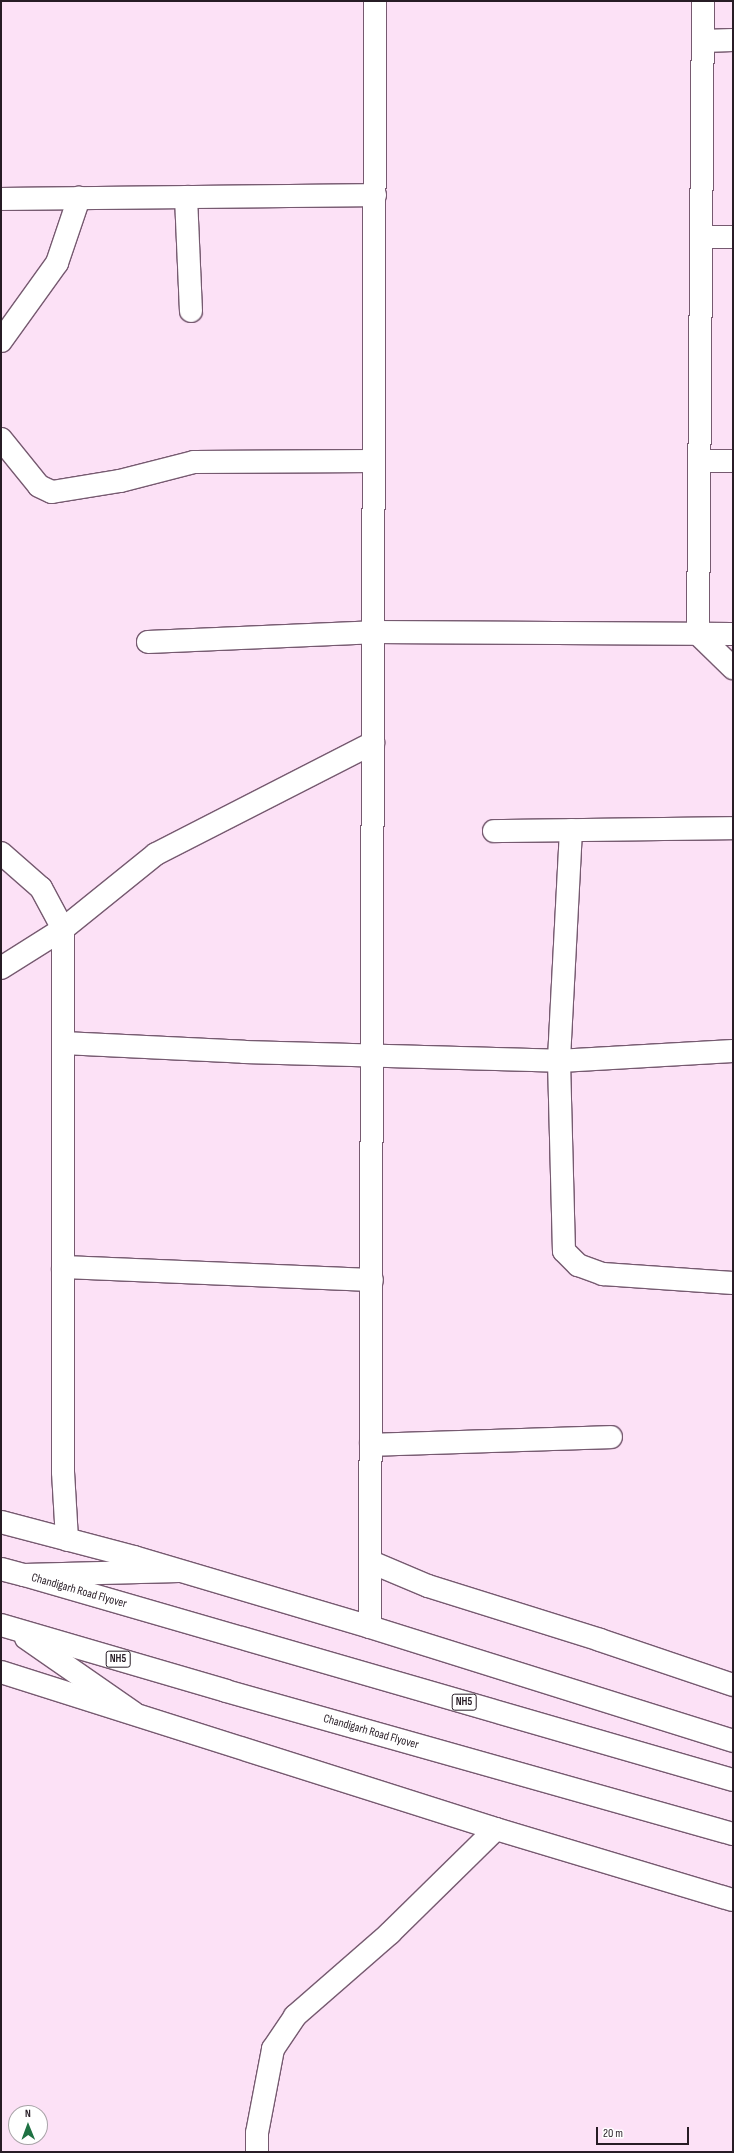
<!DOCTYPE html>
<html>
<head>
<meta charset="utf-8">
<style>
  body { margin:0 }
  #map { position:relative; width:734px; height:2153px; overflow:hidden; background:#fce1f6; font-family:"Sofia Sans Condensed",sans-serif }
  div>[style] { position:absolute }
  .roads { filter:drop-shadow(1px 0 #765a70) drop-shadow(-1px 0 #765a70) drop-shadow(0 1px #765a70) drop-shadow(0 -1px #765a70) }
  .minor>* { height:22px; margin:-11px; padding:0 11px; transform-origin:11px; border-radius:11px; background:#fff }
  .major>* { height:22px; margin:-11px; padding:0 11px; transform-origin:11px; border-radius:11px; background:#fff }
  .highway>* { height:22px; margin:-11px; padding:0 11px; transform-origin:11px; border-radius:11px; background:#fff }
  span { translate:-50% -50%; white-space:nowrap; text-align:center; line-height:1.15; -webkit-text-stroke:4px #fff; paint-order:stroke }
  .shield-label span { padding:1px 3px; background:#fff; border:1px solid; border-radius:3px; -webkit-text-stroke-width:0 }
  .shield-label { font-size:11px; color:#271c25; font-weight:700 }
  .street-label { font-size:12px; color:#271c25 }
  .frame { position:absolute; inset:0; border:2px solid #271c25; pointer-events:none }
  .north { position:absolute; left:8px; top:2105px; width:40px; height:40px; box-sizing:border-box; background:#fff; border:1px solid #a9a4a8; border-radius:50%; rotate:359deg; font-size:11px; font-weight:700; line-height:16px; text-align:center; color:#271c25 }
  .north::after { content:''; display:block; margin:auto; width:14px; height:18px; background:#1f7243; clip-path:polygon(50% 0,100% 100%,50% 72%,0 100%) }
  .scale { position:absolute; left:596px; top:2127px; width:93px; height:18px; box-sizing:border-box; border:2px solid #271c25; border-top:0; padding-left:5px; font-size:12px; line-height:14px; white-space:nowrap; color:#271c25; -webkit-text-stroke:3px #fff; paint-order:stroke }
</style>
</head>
<body>
<div id="map">
  <div class="roads">
    <div class="minor">
      <i style="left:703px;top:1px;width:633px;rotate:90.45deg"></i>
      <i style="left:698px;top:634px;width:49px;rotate:44.2deg"></i>
      <i style="left:703px;top:41px;width:30px;rotate:-2deg"></i>
      <i style="left:186px;top:197px;width:114px;rotate:87.5deg"></i>
      <i style="left:1px;top:199px;width:374px;rotate:-0.6deg"></i>
      <i style="left:701px;top:237px;width:32px"></i>
      <i style="left:1px;top:341px;width:96px;rotate:-54.3deg"></i>
      <i style="left:57px;top:263px;width:69px;rotate:-71.3deg"></i>
      <i style="left:1px;top:439px;width:60px;rotate:51deg"></i>
      <i style="left:39px;top:486px;width:14px;rotate:25deg"></i>
      <i style="left:52px;top:492px;width:69px;rotate:-9.2deg"></i>
      <i style="left:120px;top:481px;width:76px;rotate:-14.4deg"></i>
      <i style="left:194px;top:462px;width:180px;rotate:-0.3deg"></i>
      <i style="left:699px;top:461px;width:34px"></i>
      <i style="left:148px;top:642px;width:225px;rotate:-2.5deg"></i>
      <i style="left:373px;top:632px;width:360px;rotate:0.3deg"></i>
      <i style="left:571px;top:830px;width:231px;rotate:93deg"></i>
      <i style="left:559px;top:1061px;width:190px;rotate:88.5deg"></i>
      <i style="left:564px;top:1251px;width:20px;rotate:45deg"></i>
      <i style="left:578px;top:1265px;width:27px;rotate:20deg"></i>
      <i style="left:603px;top:1274px;width:130px;rotate:4deg"></i>
      <i style="left:494px;top:831px;width:239px;rotate:-0.7deg"></i>
      <i style="left:1px;top:853px;width:53px;rotate:41.2deg"></i>
      <i style="left:41px;top:888px;width:47px;rotate:61.8deg"></i>
      <i style="left:63px;top:929px;width:543px;rotate:90deg"></i>
      <i style="left:63px;top:1472px;width:68px;rotate:86.6deg"></i>
      <i style="left:1px;top:968px;width:73px;rotate:-32.2deg"></i>
      <i style="left:63px;top:929px;width:119px;rotate:-38.9deg"></i>
      <i style="left:156px;top:854px;width:244px;rotate:-27.1deg"></i>
      <i style="left:63px;top:1043px;width:181px;rotate:2.8deg"></i>
      <i style="left:244px;top:1052px;width:315px;rotate:1.6deg"></i>
      <i style="left:559px;top:1061px;width:174px;rotate:-3.3deg"></i>
      <i style="left:63px;top:1267px;width:309px;rotate:2.4deg"></i>
      <i style="left:371px;top:1445px;width:240px;rotate:-1.9deg"></i>
      <i style="left:371px;top:1562px;width:62px;rotate:22.8deg"></i>
      <i style="left:428px;top:1586px;width:180px;rotate:17.4deg"></i>
      <i style="left:600px;top:1640px;width:140px;rotate:18.7deg"></i>
      <i style="left:370px;top:1627px;width:1626px;rotate:-89.82deg"></i>
      <i style="left:257px;top:2152px;width:19px;rotate:-90deg"></i>
      <i style="left:257px;top:2133px;width:86px;rotate:-79.2deg"></i>
      <i style="left:273px;top:2049px;width:40px;rotate:-56deg"></i>
      <i style="left:295px;top:2016px;width:126px;rotate:-41.1deg"></i>
      <i style="left:390px;top:1933px;width:148px;rotate:-44.5deg"></i>
    </div>
    <div class="major">
      <i style="left:1px;top:1522px;width:138px;rotate:14.7deg"></i>
      <i style="left:134px;top:1557px;width:246px;rotate:16.5deg"></i>
      <i style="left:370px;top:1627px;width:380px;rotate:17.4deg"></i>
      <i style="left:1px;top:1672px;width:519px;rotate:17.6deg"></i>
      <i style="left:496px;top:1829px;width:247px;rotate:16.7deg"></i>
    </div>
    <div class="highway">
      <i style="left:1px;top:1569px;width:24px;rotate:15deg"></i>
      <i style="left:24px;top:1575px;width:155px;rotate:-1.5deg"></i>
      <i style="left:24px;top:1575px;width:738px;rotate:16.13deg"></i>
      <i style="left:1px;top:1625px;width:234px;rotate:16.3deg"></i>
      <i style="left:226px;top:1691px;width:527px;rotate:15.75deg"></i>
      <i style="left:26px;top:1638px;width:131px;rotate:34.8deg"></i>
    </div>
  </div>
  <div class="shield-label">
    <span style="left:118px;top:1659px">NH5</span>
    <span style="left:464px;top:1702px">NH5</span>
  </div>
  <div class="street-label">
    <span style="left:79px;top:1591px;rotate:16deg">Chandigarh Road Flyover</span>
    <span style="left:371px;top:1732px;rotate:16deg">Chandigarh Road Flyover</span>
  </div>
  <div class="frame"></div>
  <div class="north">N</div>
  <div class="scale">20 m</div>
</div>
</body>
</html>
